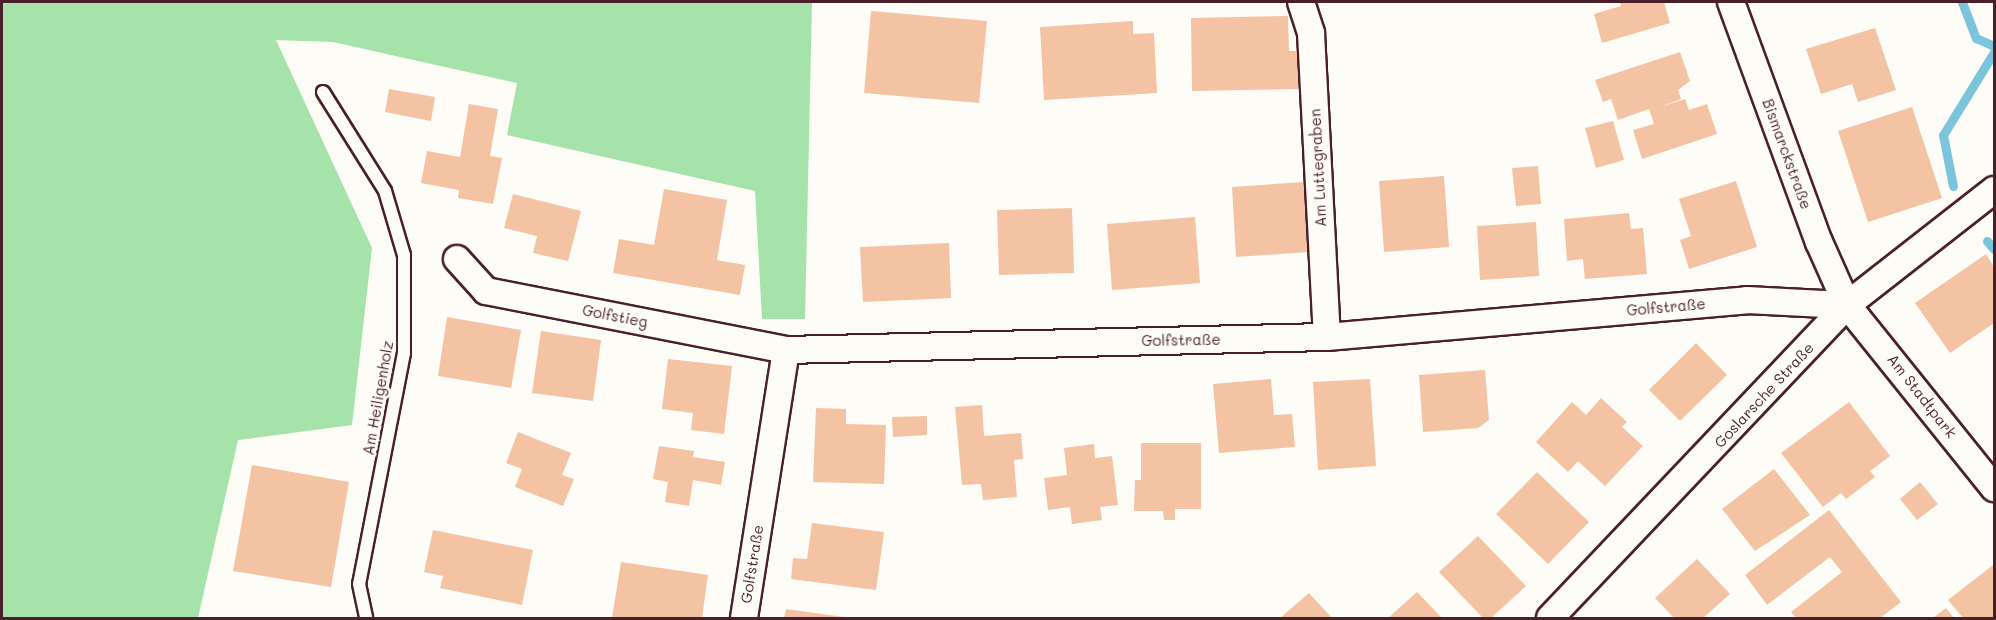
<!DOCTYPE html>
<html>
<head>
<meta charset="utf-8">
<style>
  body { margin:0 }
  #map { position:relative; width:1996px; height:620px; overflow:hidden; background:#fdfcf7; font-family:Mali,sans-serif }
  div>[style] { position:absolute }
  .green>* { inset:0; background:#a5e3ab }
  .stream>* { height:9px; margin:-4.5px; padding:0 4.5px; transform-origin:4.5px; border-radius:4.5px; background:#7cc4dc }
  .building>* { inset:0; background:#f4c3a4 }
  .roads { filter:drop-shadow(2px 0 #4a1f2b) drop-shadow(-2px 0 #4a1f2b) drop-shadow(0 2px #4a1f2b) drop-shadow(0 -2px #4a1f2b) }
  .service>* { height:12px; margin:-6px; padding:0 6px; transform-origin:6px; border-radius:6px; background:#fdfcf7 }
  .minor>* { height:26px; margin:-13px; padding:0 13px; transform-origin:13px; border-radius:13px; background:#fdfcf7 }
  span { translate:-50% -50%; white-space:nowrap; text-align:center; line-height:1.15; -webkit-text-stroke:6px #fdfcf7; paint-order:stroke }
  .street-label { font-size:15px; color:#4a1f2b }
  .frame { position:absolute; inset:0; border:3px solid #4a1f2b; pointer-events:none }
</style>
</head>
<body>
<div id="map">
  <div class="green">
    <i style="clip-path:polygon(2px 2px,812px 2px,805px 319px,762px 319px,755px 191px,507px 135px,517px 83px,333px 42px,276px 40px,372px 248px,352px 425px,238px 440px,198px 618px,2px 618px)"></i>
  </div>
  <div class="stream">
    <i style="left:1962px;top:2px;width:39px;rotate:69deg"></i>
    <i style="left:1976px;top:38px;width:20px;rotate:24deg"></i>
    <i style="left:1953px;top:186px;width:52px;rotate:-101.1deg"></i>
    <i style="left:1943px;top:135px;width:97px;rotate:-58.4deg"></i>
    <i style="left:1987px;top:241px;width:11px;rotate:49deg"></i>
  </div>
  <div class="building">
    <i style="clip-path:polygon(1620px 2px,1664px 2px,1670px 23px,1602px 43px,1594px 14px,1621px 6px)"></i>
    <i style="clip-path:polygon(871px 11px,987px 21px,979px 103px,864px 93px)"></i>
    <i style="clip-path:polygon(1288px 16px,1289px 51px,1298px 51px,1298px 89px,1192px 91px,1191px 18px)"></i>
    <i style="clip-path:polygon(1133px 21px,1133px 34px,1154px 33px,1157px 93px,1044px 100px,1040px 27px)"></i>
    <i style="clip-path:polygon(1875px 28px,1896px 90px,1858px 102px,1852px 84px,1821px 94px,1806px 49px)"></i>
    <i style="clip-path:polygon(1680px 52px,1690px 81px,1678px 90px,1681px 99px,1660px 107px,1685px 99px,1689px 110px,1707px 104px,1717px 134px,1642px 159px,1633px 130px,1654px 124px,1649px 109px,1618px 120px,1611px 99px,1603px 102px,1595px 80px)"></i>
    <i style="clip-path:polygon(389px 89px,435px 97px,431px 121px,385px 112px)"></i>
    <i style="clip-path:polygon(469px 104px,498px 109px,490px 156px,502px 158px,493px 204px,458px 198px,459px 190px,421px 183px,427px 151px,460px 157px)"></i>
    <i style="clip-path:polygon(1912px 107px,1942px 198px,1868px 222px,1838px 131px)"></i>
    <i style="clip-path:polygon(1613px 121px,1624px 160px,1596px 168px,1585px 128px)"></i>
    <i style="clip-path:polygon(1538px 166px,1541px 204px,1516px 206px,1512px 168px)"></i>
    <i style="clip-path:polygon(1444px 176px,1449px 247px,1384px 252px,1379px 181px)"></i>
    <i style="clip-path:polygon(1736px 181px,1757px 247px,1689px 269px,1680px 240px,1691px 236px,1679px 199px)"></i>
    <i style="clip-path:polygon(1304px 182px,1308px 252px,1236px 257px,1232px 187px)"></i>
    <i style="clip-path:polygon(664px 189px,727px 200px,717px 260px,745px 265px,740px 295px,613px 273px,619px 239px,654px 245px)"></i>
    <i style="clip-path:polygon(513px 194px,581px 211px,568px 261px,533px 253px,537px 236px,504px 228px)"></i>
    <i style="clip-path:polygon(1072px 208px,1074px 273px,999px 275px,997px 210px)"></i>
    <i style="clip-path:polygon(1629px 213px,1631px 229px,1643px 228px,1647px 274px,1585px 279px,1583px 259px,1567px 261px,1564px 219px)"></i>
    <i style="clip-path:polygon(1195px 217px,1200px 283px,1112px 290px,1107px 224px)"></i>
    <i style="clip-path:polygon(1536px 222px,1539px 276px,1480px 280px,1477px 226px)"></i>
    <i style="clip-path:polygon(949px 243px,951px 298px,863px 302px,860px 247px)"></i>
    <i style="clip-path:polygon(1986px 254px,1994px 267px,1994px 323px,1950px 353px,1915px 303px)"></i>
    <i style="clip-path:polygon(447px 317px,521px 330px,511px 388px,438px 376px)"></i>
    <i style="clip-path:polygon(541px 331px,601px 340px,593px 401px,532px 393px)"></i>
    <i style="clip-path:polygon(1696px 343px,1727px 375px,1680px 421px,1649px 390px)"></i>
    <i style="clip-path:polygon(668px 359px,732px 366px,724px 434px,691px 430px,693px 413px,662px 409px)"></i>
    <i style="clip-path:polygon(1485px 370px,1489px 420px,1478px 428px,1423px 432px,1419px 375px)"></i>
    <i style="clip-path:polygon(1271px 379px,1274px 415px,1292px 414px,1295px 447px,1219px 453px,1213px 384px)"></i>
    <i style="clip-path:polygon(1370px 379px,1376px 466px,1318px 470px,1313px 382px)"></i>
    <i style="clip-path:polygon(1601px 398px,1627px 422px,1622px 427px,1643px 446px,1605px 486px,1578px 461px,1568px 472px,1536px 442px,1572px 402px,1586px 415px)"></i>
    <i style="clip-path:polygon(1849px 402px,1890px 456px,1870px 471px,1875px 477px,1846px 499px,1841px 493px,1823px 507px,1781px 453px)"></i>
    <i style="clip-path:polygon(982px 405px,984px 436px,1021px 433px,1023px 459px,1014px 460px,1017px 497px,983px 500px,981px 484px,962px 485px,955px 407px)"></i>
    <i style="clip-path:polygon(816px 408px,846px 409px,846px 424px,886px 425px,884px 484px,813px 482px)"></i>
    <i style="clip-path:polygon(927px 416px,927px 435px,893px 437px,892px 417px)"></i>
    <i style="clip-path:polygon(518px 432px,571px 453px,562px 475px,574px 479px,563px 506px,515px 487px,522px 469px,506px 463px)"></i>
    <i style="clip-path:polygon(1141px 443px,1201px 443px,1201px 509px,1175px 509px,1175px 520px,1164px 520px,1163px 511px,1134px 511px,1135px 480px,1141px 480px)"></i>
    <i style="clip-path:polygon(1094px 444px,1095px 458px,1112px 456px,1118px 505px,1100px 507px,1102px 520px,1072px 524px,1070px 507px,1048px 510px,1044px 478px,1067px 475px,1064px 448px)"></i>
    <i style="clip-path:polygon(659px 446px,694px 451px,693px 457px,725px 462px,721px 485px,693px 480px,689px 506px,665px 502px,668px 482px,653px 479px)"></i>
    <i style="clip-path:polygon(252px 465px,349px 482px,331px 587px,233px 571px)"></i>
    <i style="clip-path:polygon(1774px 469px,1810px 515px,1755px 551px,1722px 509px)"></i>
    <i style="clip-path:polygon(1537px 472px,1589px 522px,1548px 564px,1496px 514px)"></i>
    <i style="clip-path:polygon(1920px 482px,1938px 504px,1917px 520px,1900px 499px)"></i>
    <i style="clip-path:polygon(1829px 510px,1901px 602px,1880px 618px,1796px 618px,1791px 612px,1842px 572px,1830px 557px,1767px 605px,1745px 575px)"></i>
    <i style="clip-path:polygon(812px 523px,884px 532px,876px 590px,791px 579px,793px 558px,807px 559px)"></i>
    <i style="clip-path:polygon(433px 530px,533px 550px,522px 605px,440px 588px,443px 576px,424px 572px)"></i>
    <i style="clip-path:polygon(1478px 536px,1526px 586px,1491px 618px,1483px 618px,1439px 572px)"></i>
    <i style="clip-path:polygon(1697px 559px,1730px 594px,1703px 618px,1674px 618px,1655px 598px)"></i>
    <i style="clip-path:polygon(621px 562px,708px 575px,702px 618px,612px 618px)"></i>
    <i style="clip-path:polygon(1993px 565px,1994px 618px,1963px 618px,1948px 600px)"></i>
    <i style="clip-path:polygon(1417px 592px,1442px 618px,1388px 618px)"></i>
    <i style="clip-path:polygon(1309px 593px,1332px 618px,1280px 618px)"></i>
    <i style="clip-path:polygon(1946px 608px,1954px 618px,1933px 618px)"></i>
    <i style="clip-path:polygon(786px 609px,844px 617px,844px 618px,784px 618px)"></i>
  </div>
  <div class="roads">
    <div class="service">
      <i style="left:323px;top:92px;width:117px;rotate:57.9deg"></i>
      <i style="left:385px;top:191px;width:67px;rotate:73.5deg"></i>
      <i style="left:404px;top:255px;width:98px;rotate:90deg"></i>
      <i style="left:404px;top:353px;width:235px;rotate:101deg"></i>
      <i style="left:359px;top:584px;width:35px;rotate:78deg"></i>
    </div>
    <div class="minor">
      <i style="left:1301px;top:2px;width:33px;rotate:72deg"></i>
      <i style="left:1311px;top:33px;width:304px;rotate:87deg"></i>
      <i style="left:1731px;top:2px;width:256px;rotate:69.9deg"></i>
      <i style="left:1819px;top:242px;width:69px;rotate:66deg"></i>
      <i style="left:1847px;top:305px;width:235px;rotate:51.2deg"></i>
      <i style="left:457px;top:259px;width:43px;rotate:47.8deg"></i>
      <i style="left:486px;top:291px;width:306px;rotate:11.1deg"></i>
      <i style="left:744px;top:618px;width:271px;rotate:-81.1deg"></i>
      <i style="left:786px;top:350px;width:541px;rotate:-1.38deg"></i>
      <i style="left:1327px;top:337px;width:422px;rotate:-5deg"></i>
      <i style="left:1747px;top:300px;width:100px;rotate:2.9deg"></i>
      <i style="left:1550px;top:618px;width:431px;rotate:-46.5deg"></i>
      <i style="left:1847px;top:305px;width:187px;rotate:-38deg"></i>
    </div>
  </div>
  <div class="street-label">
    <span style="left:1787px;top:154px;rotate:70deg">Bismarckstraße</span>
    <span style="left:1318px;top:168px;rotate:-93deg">Am Luttegraben</span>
    <span style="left:1666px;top:307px;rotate:-5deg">Golfstraße</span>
    <span style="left:615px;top:316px;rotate:11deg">Golfstieg</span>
    <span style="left:1181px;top:340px;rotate:-1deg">Golfstraße</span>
    <span style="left:1764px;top:395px;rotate:-47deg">Goslarsche Straße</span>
    <span style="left:1922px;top:396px;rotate:52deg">Am Stadtpark</span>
    <span style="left:378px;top:398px;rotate:-80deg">Am Heiligenholz</span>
    <span style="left:752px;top:564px;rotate:-81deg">Golfstraße</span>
  </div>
  <div class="frame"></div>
</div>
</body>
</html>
